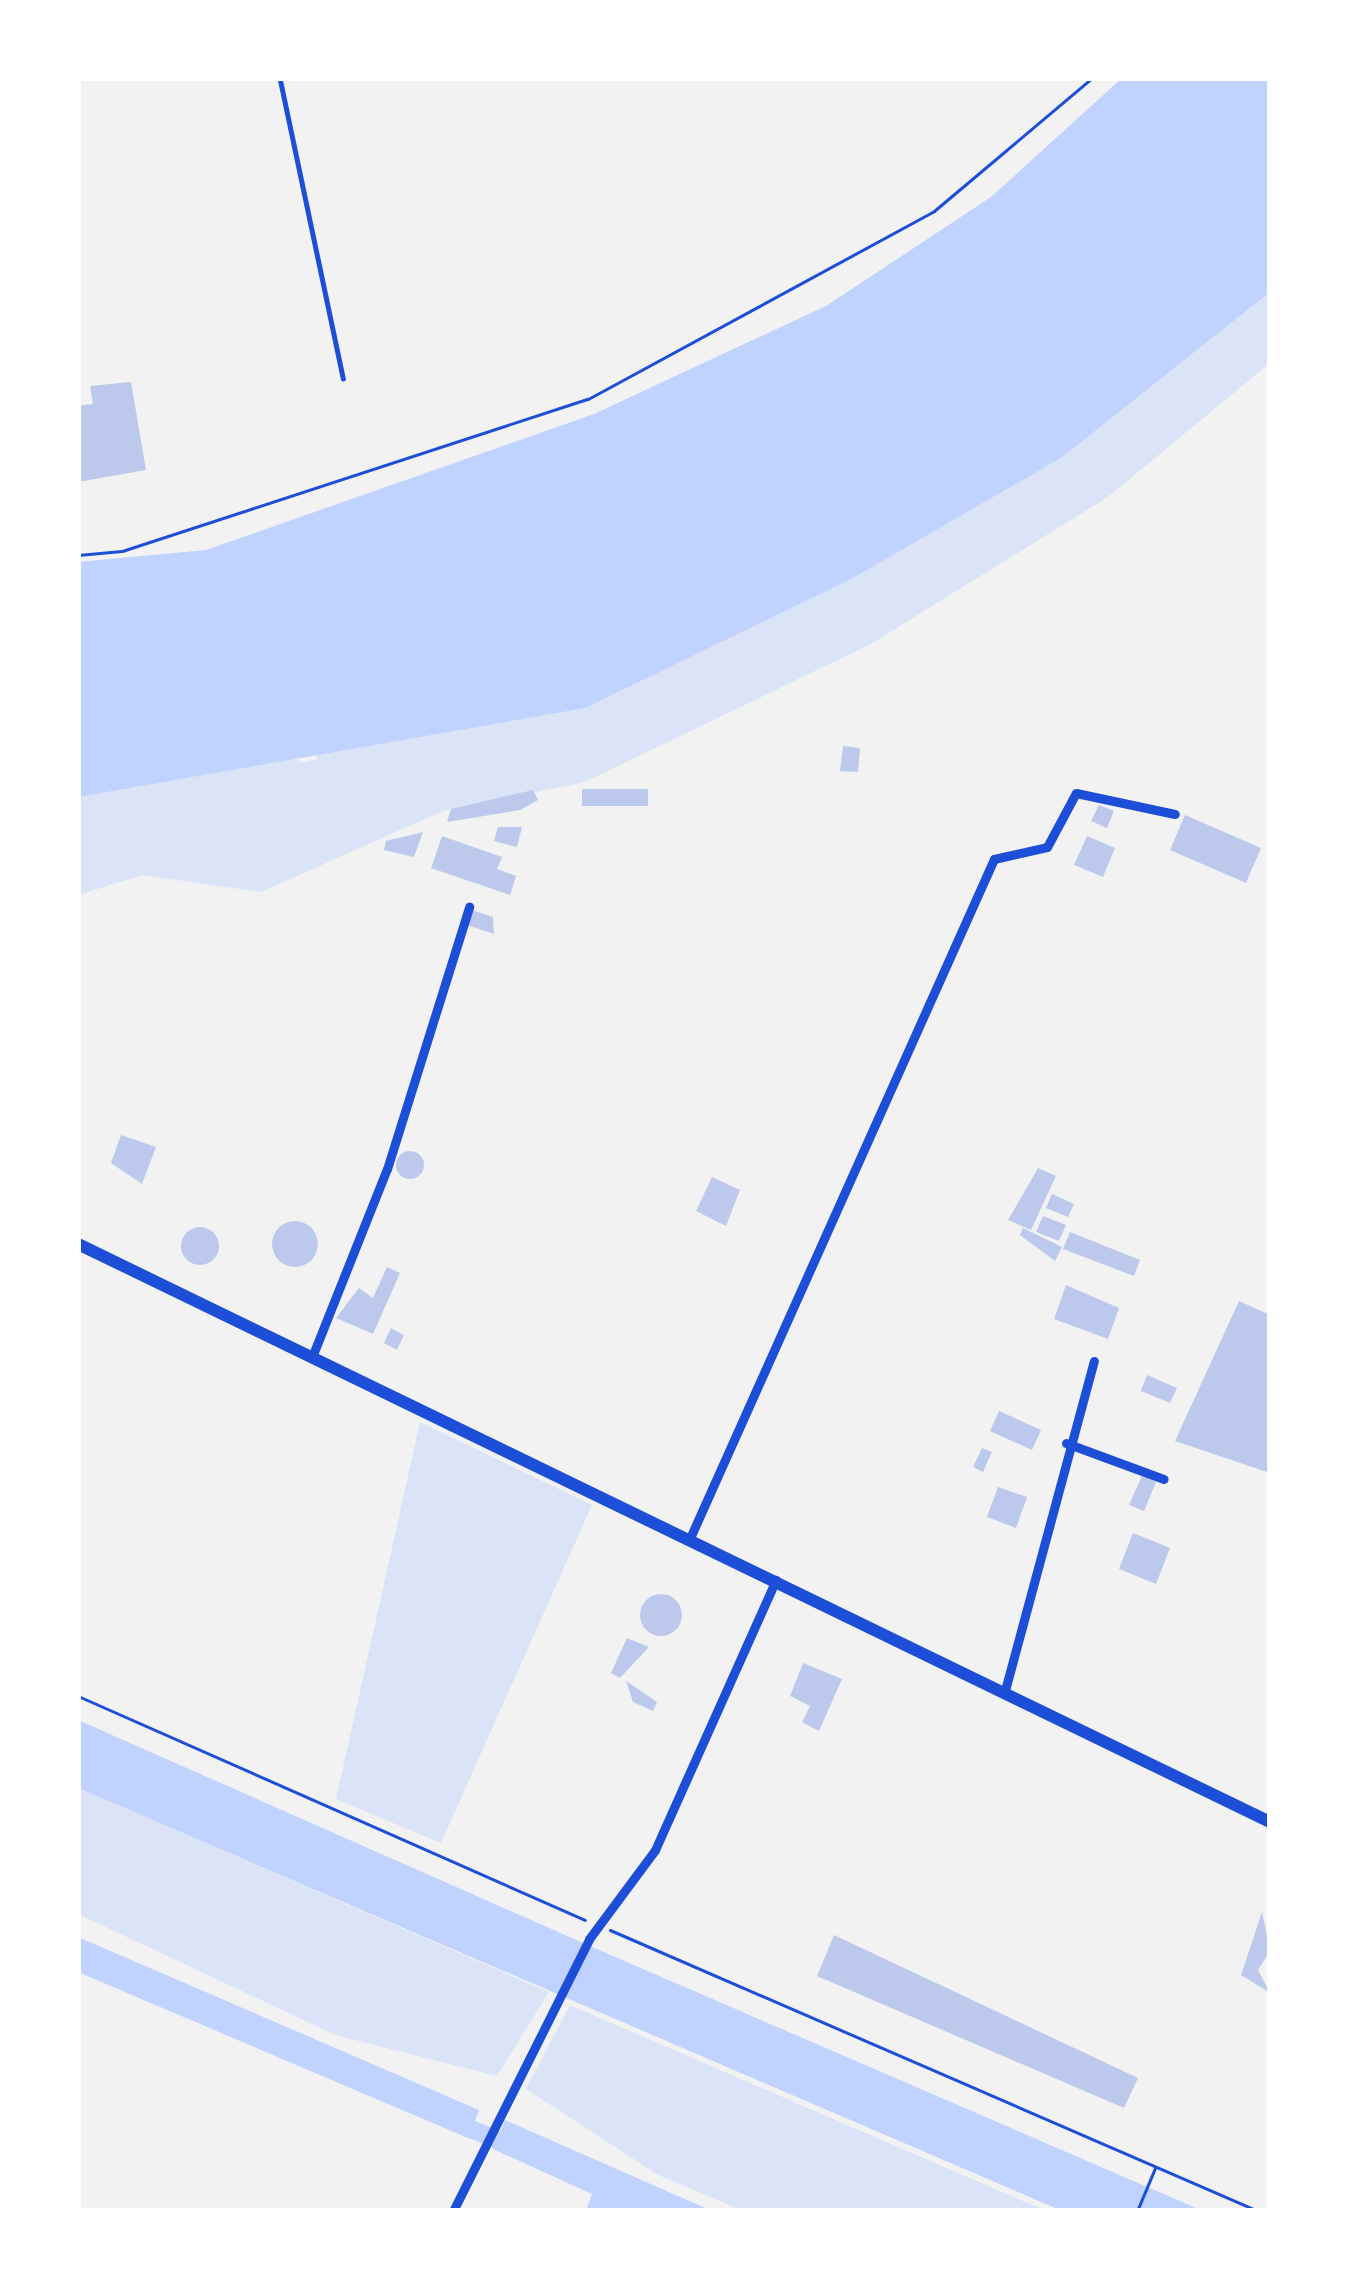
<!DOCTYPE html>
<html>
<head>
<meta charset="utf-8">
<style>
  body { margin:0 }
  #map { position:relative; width:1348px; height:2289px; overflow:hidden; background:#f2f2f2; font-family:Spectral,serif }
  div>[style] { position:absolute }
  .green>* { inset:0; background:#dbe4f7 }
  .water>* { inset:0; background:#bfd3fe }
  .canal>* { height:18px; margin:-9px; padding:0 9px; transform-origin:9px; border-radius:9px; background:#bfd3fe }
  .building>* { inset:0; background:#bdc9ec }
  .round { border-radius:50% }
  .path>* { height:3px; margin:-1.5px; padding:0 1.5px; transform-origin:1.5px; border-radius:1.5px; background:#1d4ed8 }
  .service>* { height:4.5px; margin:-2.25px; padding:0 2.25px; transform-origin:2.25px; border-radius:2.25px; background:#1d4ed8 }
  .minor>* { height:9px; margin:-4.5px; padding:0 4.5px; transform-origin:4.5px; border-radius:4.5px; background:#1d4ed8 }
  .tertiary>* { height:12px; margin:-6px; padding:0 6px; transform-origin:6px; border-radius:6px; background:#1d4ed8 }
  span { translate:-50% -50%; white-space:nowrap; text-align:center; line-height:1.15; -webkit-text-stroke:12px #fff; paint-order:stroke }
  .frame { position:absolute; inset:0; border:81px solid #fff; pointer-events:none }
</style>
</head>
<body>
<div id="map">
  <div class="green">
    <i style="clip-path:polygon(1270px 214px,1270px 363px,1108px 497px,871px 644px,585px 782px,443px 811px,261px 892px,142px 875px,78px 895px,78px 778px,277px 732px,301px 763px,317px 759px,313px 739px)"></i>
    <i style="clip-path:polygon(420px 1422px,592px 1505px,441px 1843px,336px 1799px)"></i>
    <i style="clip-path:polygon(78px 1788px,549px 1992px,497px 2076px,335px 2035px,78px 1914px)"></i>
    <i style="clip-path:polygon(570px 2005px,1046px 2211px,743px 2211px,658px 2175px,526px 2089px)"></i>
  </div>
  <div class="water">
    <i style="clip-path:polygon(1122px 78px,1270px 78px,1270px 292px,1062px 457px,853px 578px,585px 708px,78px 797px,78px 562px,206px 550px,594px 414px,826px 306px,991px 197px)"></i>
    <i style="clip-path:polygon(78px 1720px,599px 1950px,1203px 2211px,1062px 2211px,78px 1788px)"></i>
    <i style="clip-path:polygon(78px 1937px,479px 2110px,468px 2138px,78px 1972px)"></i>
    <i style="clip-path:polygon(505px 2120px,712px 2211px,586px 2211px,592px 2194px,493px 2149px)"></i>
  </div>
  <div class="canal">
    <i style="left:452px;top:2121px;width:62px;rotate:22.8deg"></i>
  </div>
  <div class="building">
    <i style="clip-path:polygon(131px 382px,146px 470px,78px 482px,78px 406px,93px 404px,90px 386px)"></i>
    <i style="clip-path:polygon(843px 746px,860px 748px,858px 772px,840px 771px)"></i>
    <i style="clip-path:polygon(582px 789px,648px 789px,648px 806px,582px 806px)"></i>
    <i style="clip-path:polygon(533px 790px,538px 800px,520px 810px,447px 822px,451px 809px)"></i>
    <i style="clip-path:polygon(1099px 805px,1114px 811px,1107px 828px,1091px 821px)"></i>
    <i style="clip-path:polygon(1185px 815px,1261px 848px,1246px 883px,1170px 850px)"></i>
    <i style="clip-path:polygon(498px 827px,522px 827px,517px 847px,494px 841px)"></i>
    <i style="clip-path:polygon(423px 832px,414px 857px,384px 850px,386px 841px)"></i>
    <i style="clip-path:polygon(442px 836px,502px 857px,497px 869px,516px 876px,510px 895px,431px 868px)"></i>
    <i style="clip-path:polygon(1087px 836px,1115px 848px,1103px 877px,1074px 865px)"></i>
    <i style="clip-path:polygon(472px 910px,493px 917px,494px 934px,467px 925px)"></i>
    <i style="clip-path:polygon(121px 1135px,156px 1147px,142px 1184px,111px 1163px)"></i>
    <i class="round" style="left:396px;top:1151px;width:28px;height:28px"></i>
    <i style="clip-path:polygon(1038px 1168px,1056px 1176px,1031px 1230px,1008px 1220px)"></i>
    <i style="clip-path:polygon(712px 1177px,740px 1190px,726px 1226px,696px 1211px)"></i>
    <i style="clip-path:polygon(1052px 1194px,1074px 1204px,1068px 1217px,1046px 1208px)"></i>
    <i style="clip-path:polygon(1043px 1216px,1066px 1225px,1059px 1241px,1036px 1232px)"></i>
    <i class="round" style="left:272px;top:1221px;width:46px;height:46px"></i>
    <i class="round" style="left:181px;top:1227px;width:38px;height:38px"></i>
    <i style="clip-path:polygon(1023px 1228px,1062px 1247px,1055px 1261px,1020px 1235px)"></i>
    <i style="clip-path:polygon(1070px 1232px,1140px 1260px,1134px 1276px,1063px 1249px)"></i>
    <i style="clip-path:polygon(387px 1267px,400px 1273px,373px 1334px,336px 1318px,359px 1288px,373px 1298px)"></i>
    <i style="clip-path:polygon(1066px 1285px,1119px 1308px,1108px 1339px,1054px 1319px)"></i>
    <i style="clip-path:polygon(1239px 1301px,1270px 1315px,1270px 1473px,1175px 1441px)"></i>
    <i style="clip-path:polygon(391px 1328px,404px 1335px,397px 1350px,384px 1343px)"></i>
    <i style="clip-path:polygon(1147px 1375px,1177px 1388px,1170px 1403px,1141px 1391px)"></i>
    <i style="clip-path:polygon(999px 1411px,1041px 1430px,1032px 1450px,990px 1431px)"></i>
    <i style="clip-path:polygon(982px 1448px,992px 1452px,983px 1472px,973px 1467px)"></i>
    <i style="clip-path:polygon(1142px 1476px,1156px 1482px,1144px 1511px,1129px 1505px)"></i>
    <i style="clip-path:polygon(998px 1487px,1027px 1497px,1016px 1528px,987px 1517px)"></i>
    <i style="clip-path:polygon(1133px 1533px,1170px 1548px,1156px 1584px,1119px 1569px)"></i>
    <i class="round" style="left:640px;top:1594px;width:42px;height:42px"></i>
    <i style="clip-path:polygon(627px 1638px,649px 1647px,620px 1678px,611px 1673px)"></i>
    <i style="clip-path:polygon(803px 1663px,842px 1679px,819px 1731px,802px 1722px,810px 1706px,790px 1696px)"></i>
    <i style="clip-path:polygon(626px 1681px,657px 1702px,653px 1711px,633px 1702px)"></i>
    <i style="clip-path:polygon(1262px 1912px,1270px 1951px,1258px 1970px,1270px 1993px,1241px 1975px)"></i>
    <i style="clip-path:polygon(834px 1935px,1138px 2078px,1124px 2108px,817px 1976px)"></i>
  </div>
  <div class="path">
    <i style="left:78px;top:555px;width:44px;rotate:-5.2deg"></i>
    <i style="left:122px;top:551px;width:490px;rotate:-18.1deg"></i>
    <i style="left:588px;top:399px;width:394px;rotate:-28.5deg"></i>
    <i style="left:934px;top:211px;width:207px;rotate:-40.1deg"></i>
    <i style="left:78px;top:1696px;width:554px;rotate:23.84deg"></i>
    <i style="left:610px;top:1930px;width:706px;rotate:23.44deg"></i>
    <i style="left:1137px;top:2211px;width:47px;rotate:-67.3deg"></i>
  </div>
  <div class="service">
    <i style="left:280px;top:78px;width:307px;rotate:78.1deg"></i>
  </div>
  <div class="minor">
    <i style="left:312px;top:1357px;width:202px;rotate:-68.3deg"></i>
    <i style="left:387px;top:1169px;width:275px;rotate:-72.6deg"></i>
    <i style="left:1066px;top:1443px;width:104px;rotate:20.2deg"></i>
    <i style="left:690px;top:1538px;width:744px;rotate:-65.88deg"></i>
    <i style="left:994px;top:859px;width:54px;rotate:-12.8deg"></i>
    <i style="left:1047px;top:847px;width:61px;rotate:-61.8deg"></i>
    <i style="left:1076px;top:793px;width:101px;rotate:12deg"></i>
    <i style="left:1004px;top:1694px;width:345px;rotate:-74.9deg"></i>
    <i style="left:453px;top:2211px;width:304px;rotate:-63.4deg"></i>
    <i style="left:589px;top:1939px;width:111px;rotate:-53.4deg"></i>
    <i style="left:655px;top:1850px;width:296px;rotate:-65.9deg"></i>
  </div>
  <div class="tertiary">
    <i style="left:78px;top:1244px;width:1325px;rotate:25.87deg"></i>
  </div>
  <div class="frame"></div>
</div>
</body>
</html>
